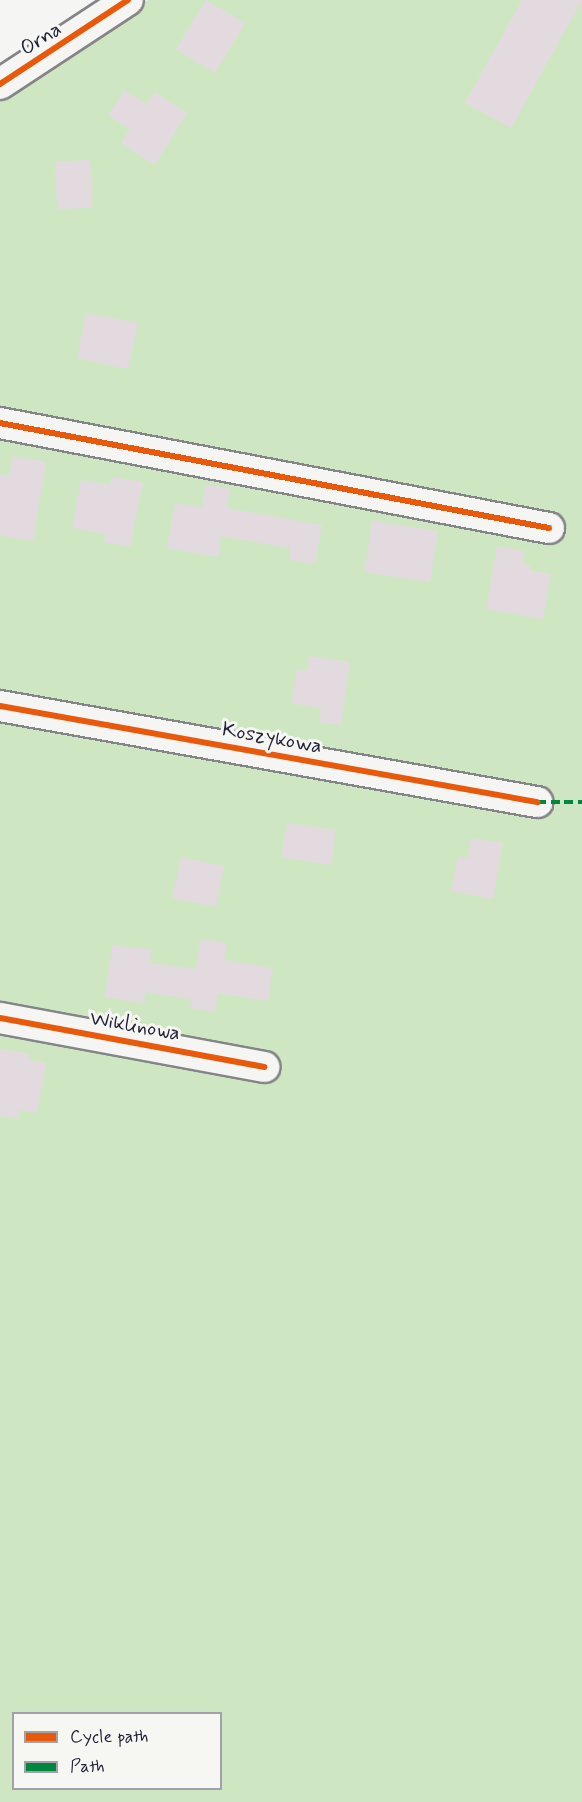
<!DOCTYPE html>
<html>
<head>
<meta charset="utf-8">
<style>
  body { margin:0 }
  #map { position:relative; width:582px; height:1802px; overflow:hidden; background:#f5f5f3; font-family:Mynerve,sans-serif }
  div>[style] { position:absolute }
  .green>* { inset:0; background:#cee7c2 }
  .building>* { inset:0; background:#e3dae0 }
  .roads { filter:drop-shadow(2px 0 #858589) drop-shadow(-2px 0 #858589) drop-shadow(0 2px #858589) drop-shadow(0 -2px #858589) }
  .minor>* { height:30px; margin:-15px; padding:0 15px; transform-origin:15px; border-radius:15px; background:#f5f5f3 }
  .quiet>* { height:4.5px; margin-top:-2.25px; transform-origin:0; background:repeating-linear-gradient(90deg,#00873e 0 9px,transparent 0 13.5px) }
  .cycleway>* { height:6px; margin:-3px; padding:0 3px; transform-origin:3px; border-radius:3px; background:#e8590c }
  span { translate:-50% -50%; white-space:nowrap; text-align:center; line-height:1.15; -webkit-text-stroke:6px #f6f6f2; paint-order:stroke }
  .street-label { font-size:21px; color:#22223b }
  .legend { position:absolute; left:12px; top:1712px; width:210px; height:78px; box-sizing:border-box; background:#f6f6f2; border:2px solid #a1a1a9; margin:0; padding:8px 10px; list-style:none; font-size:18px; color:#22223b }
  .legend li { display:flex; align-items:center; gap:12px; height:30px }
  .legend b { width:30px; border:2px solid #a1a1a9 }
</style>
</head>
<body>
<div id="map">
  <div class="green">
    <i style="clip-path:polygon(evenodd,148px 0,582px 0,582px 1802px,0 1802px,0 95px,148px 0,14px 1714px,220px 1714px,220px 1788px,14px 1788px,14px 1714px)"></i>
  </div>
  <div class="building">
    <i style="clip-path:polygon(206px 0,245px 23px,215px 73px,176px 49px)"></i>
    <i style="clip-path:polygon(522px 0,582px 0,511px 128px,465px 103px)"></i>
    <i style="clip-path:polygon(125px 90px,146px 104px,154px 92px,187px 113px,155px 165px,121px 143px,130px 129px,108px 115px)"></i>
    <i style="clip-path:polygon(90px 160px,92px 208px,57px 209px,55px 162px)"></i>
    <i style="clip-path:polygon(86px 313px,138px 323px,128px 369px,77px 358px)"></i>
    <i style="clip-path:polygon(13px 456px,46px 462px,33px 541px,0 536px,0 474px,9px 476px)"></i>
    <i style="clip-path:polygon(112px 477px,143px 482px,130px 547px,104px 542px,106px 534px,72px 528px,81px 480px,109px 485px)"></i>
    <i style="clip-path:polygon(206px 484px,230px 489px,227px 508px,322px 525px,315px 564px,289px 560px,290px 548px,221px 536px,218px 557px,167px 548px,175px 503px,202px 507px)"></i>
    <i style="clip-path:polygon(372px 521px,438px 531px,430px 582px,364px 572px)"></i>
    <i style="clip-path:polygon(497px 546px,524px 551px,522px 563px,530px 565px,529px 570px,551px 574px,543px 619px,486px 609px)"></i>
    <i style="clip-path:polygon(309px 656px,350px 662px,341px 725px,318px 722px,321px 708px,291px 703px,297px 669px,307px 671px)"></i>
    <i style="clip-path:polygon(287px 823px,336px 830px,331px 865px,281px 857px)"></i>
    <i style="clip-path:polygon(471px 838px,503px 843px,493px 899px,451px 891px,458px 857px,468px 858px)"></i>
    <i style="clip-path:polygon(181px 857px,224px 866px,216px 907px,172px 898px)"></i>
    <i style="clip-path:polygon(201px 939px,227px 943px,224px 960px,273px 968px,268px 1001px,218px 993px,215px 1012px,190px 1008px,191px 999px,145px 992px,144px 1003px,105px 997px,112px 945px,152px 950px,150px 963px,196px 969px)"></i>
    <i style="clip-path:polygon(0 1049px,30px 1054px,28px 1060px,46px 1063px,37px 1113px,20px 1110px,18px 1119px,0 1116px)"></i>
  </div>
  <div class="roads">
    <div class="minor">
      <i style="left:0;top:84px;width:153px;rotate:-33.3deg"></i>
      <i style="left:0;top:423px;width:559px;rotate:10.83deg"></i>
      <i style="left:0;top:706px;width:546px;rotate:10.14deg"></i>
      <i style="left:0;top:1018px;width:269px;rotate:10.5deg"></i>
    </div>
  </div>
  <div class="quiet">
    <i style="left:537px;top:802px;width:45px"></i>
  </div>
  <div class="cycleway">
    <i style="left:0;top:84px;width:153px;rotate:-33.3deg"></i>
    <i style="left:0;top:423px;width:559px;rotate:10.83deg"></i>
    <i style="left:0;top:706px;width:546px;rotate:10.14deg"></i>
    <i style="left:0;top:1018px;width:269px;rotate:10.5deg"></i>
  </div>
  <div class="street-label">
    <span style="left:41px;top:39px;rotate:-32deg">Orna</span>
    <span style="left:272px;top:738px;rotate:10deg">Koszykowa</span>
    <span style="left:135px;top:1026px;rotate:10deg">Wiklinowa</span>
  </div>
  <ul class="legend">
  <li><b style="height:8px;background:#e8590c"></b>Cycle path</li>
  <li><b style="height:8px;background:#00873e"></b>Path</li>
  </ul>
</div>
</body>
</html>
